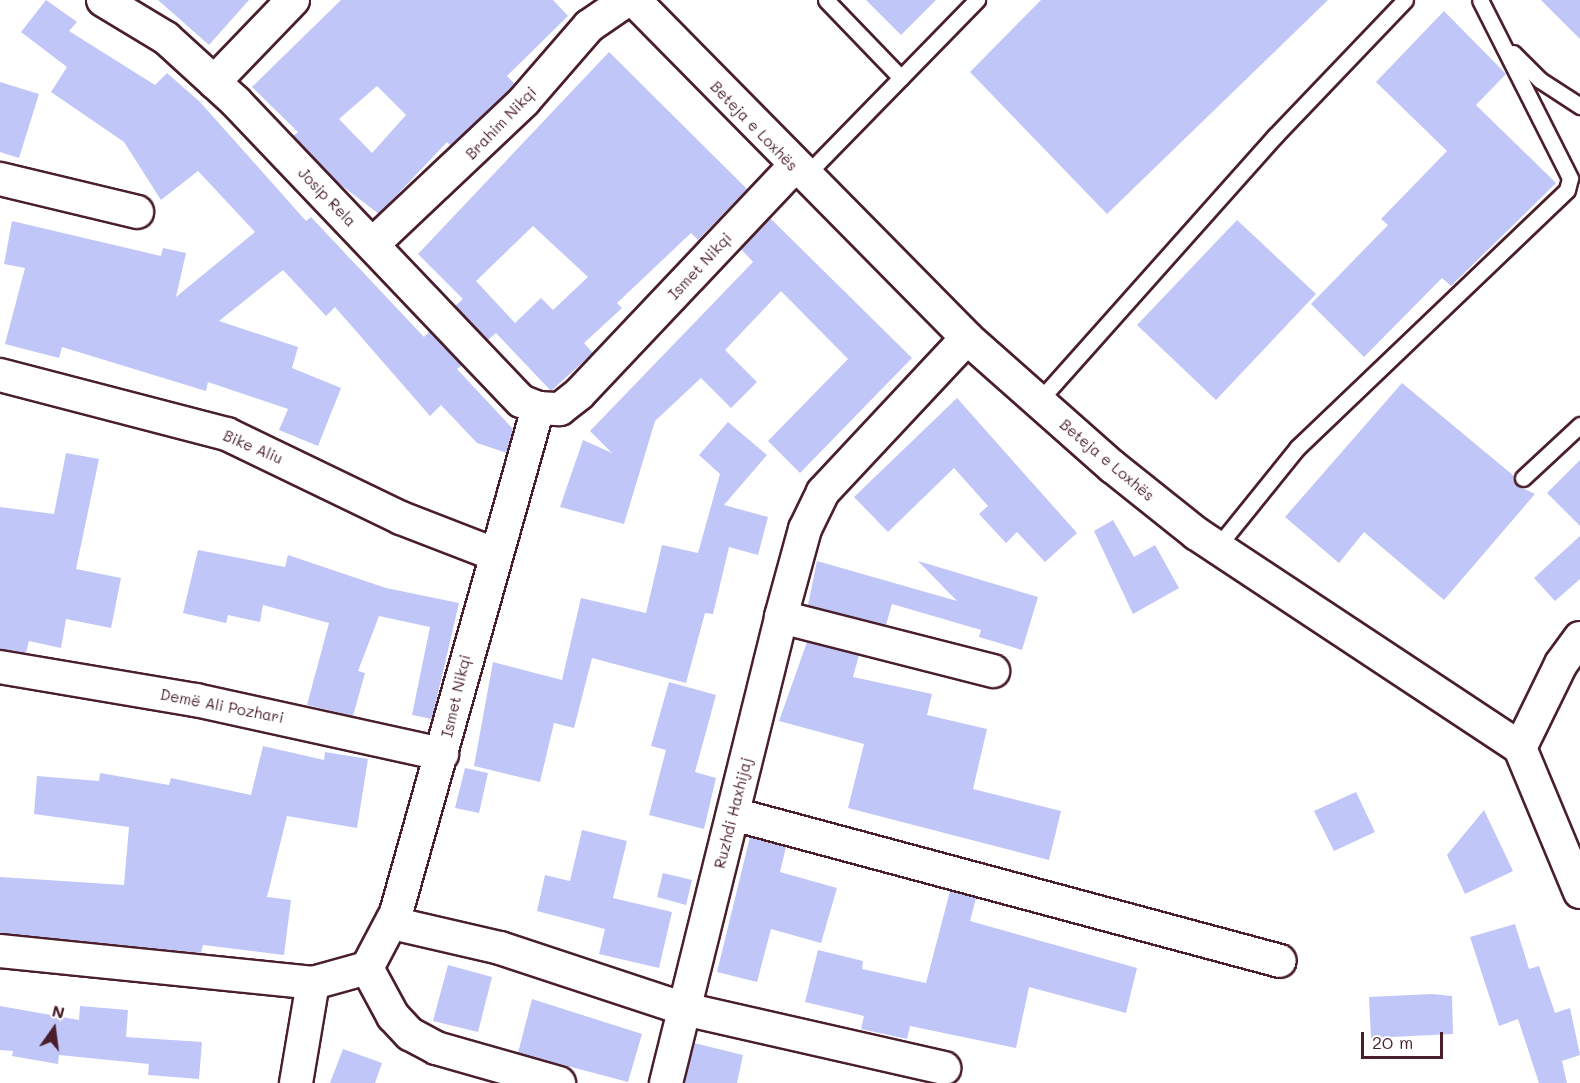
<!DOCTYPE html>
<html>
<head>
<meta charset="utf-8">
<style>
  body { margin:0 }
  #map { position:relative; width:1580px; height:1083px; overflow:hidden; background:#fff; font-family:Mali,sans-serif }
  div>[style] { position:absolute }
  .building>* { inset:0; background:#c1c6f8 }
  .roads { filter:drop-shadow(2px 0 #4a1f2b) drop-shadow(-2px 0 #4a1f2b) drop-shadow(0 2px #4a1f2b) drop-shadow(0 -2px #4a1f2b) }
  .lane>* { height:15px; margin:-7.5px; padding:0 7.5px; transform-origin:7.5px; border-radius:7.5px; background:#fff }
  .street>* { height:32px; margin:-16px; padding:0 16px; transform-origin:16px; border-radius:16px; background:#fff }
  span { translate:-50% -50%; white-space:nowrap; text-align:center; line-height:1.15; -webkit-text-stroke:4.5px #fff; paint-order:stroke }
  .street-label { font-size:15px; color:#4a1f2b }
  .north { position:absolute; left:24px; top:999px; width:60px; height:60px; -webkit-text-stroke:4px #fff; paint-order:stroke; rotate:14deg; font-size:16px; font-weight:700; line-height:24px; text-align:center; color:#4a1f2b }
  .north::after { content:''; display:block; margin:auto; width:21px; height:27px; background:#4a1f2b; clip-path:polygon(50% 0,100% 100%,50% 72%,0 100%) }
  .scale { position:absolute; left:1361px; top:1032px; width:82px; height:27px; box-sizing:border-box; border:3px solid #4a1f2b; border-top:0; padding-left:8px; font-size:18px; line-height:21px; white-space:nowrap; color:#4a1f2b; -webkit-text-stroke:4px #fff; paint-order:stroke }
</style>
</head>
<body>
<div id="map">
  <div class="building">
    <i style="clip-path:polygon(46px 0,77px 22px,69px 31px,155px 85px,167px 73px,200px 102px,306px 221px,311px 217px,424px 337px,430px 331px,462px 365px,457px 369px,513px 429px,507px 453px,477px 443px,441px 405px,430px 416px,335px 307px,326px 316px,283px 270px,219px 321px,298px 347px,292px 368px,341px 388px,318px 446px,279px 430px,288px 409px,208px 382px,206px 391px,62px 347px,59px 358px,5px 344px,25px 268px,4px 264px,12px 221px,161px 256px,163px 248px,186px 253px,176px 297px,255px 232px,198px 171px,161px 200px,124px 142px,51px 92px,67px 67px,21px 32px)"></i>
    <i style="clip-path:polygon(158px 0,249px 0,209px 45px)"></i>
    <i style="clip-path:polygon(evenodd,341px 0,553px 0,568px 16px,507px 76px,515px 84px,451px 146px,447px 142px,379px 214px,337px 182px,293px 136px,298px 132px,252px 87px,341px 0,377px 86px,406px 115px,372px 153px,339px 119px,377px 86px)"></i>
    <i style="clip-path:polygon(866px 0,936px 0,901px 35px)"></i>
    <i style="clip-path:polygon(1041px 0,1328px 0,1107px 214px,970px 72px)"></i>
    <i style="clip-path:polygon(1541px 0,1580px 0,1580px 39px)"></i>
    <i style="clip-path:polygon(1444px 11px,1506px 74px,1476px 105px,1556px 183px,1451px 286px,1442px 278px,1364px 357px,1311px 304px,1388px 225px,1381px 219px,1447px 151px,1376px 82px)"></i>
    <i style="clip-path:polygon(evenodd,609px 52px,747px 189px,698px 240px,691px 233px,617px 303px,622px 308px,584px 343px,593px 353px,551px 391px,496px 333px,488px 340px,455px 306px,463px 299px,418px 254px,609px 52px,533px 226px,588px 277px,553px 310px,541px 298px,515px 323px,476px 281px,533px 226px)"></i>
    <i style="clip-path:polygon(0 82px,39px 94px,19px 158px,0 152px)"></i>
    <i style="clip-path:polygon(770px 218px,912px 358px,800px 473px,768px 441px,848px 359px,781px 291px,725px 350px,757px 382px,731px 408px,701px 378px,655px 421px,624px 524px,560px 507px,583px 440px,612px 453px,590px 431px,753px 262px,741px 249px)"></i>
    <i style="clip-path:polygon(1237px 220px,1316px 294px,1216px 400px,1137px 325px)"></i>
    <i style="clip-path:polygon(1402px 383px,1514px 476px,1516px 485px,1535px 494px,1444px 600px,1364px 532px,1339px 563px,1285px 517px)"></i>
    <i style="clip-path:polygon(957px 398px,1077px 533px,1045px 562px,1017px 532px,1006px 543px,979px 514px,988px 506px,954px 468px,888px 532px,854px 497px)"></i>
    <i style="clip-path:polygon(728px 422px,767px 455px,724px 505px,768px 517px,758px 555px,729px 547px,713px 614px,705px 613px,686px 683px,592px 658px,574px 728px,554px 723px,540px 782px,474px 766px,493px 662px,562px 680px,581px 598px,646px 613px,662px 545px,698px 553px,720px 474px,699px 455px)"></i>
    <i style="clip-path:polygon(66px 453px,99px 459px,76px 569px,121px 578px,111px 628px,66px 619px,61px 648px,29px 641px,26px 653px,0 649px,0 507px,54px 514px)"></i>
    <i style="clip-path:polygon(1580px 460px,1580px 526px,1547px 493px)"></i>
    <i style="clip-path:polygon(1113px 520px,1134px 557px,1155px 545px,1179px 588px,1133px 614px,1094px 531px)"></i>
    <i style="clip-path:polygon(1580px 536px,1580px 579px,1555px 601px,1534px 578px)"></i>
    <i style="clip-path:polygon(198px 550px,285px 567px,288px 555px,386px 588px,459px 603px,432px 719px,412px 715px,430px 627px,379px 616px,358px 671px,365px 673px,353px 716px,307px 705px,329px 623px,263px 605px,260px 622px,228px 615px,226px 623px,183px 613px)"></i>
    <i style="clip-path:polygon(817px 561px,957px 601px,918px 561px,1038px 597px,1022px 650px,979px 637px,981px 630px,892px 604px,886px 625px,808px 605px)"></i>
    <i style="clip-path:polygon(807px 642px,859px 655px,853px 677px,932px 694px,927px 715px,987px 729px,973px 789px,1061px 811px,1049px 860px,848px 808px,864px 744px,779px 721px)"></i>
    <i style="clip-path:polygon(669px 682px,716px 695px,695px 772px,716px 778px,704px 829px,649px 815px,666px 750px,651px 746px)"></i>
    <i style="clip-path:polygon(263px 746px,324px 760px,325px 752px,368px 759px,357px 828px,287px 816px,267px 897px,291px 900px,284px 955px,203px 945px,201px 953px,0 933px,0 877px,124px 885px,129px 827px,34px 814px,37px 776px,99px 781px,100px 773px,169px 785px,171px 778px,251px 795px)"></i>
    <i style="clip-path:polygon(465px 768px,488px 773px,479px 813px,455px 808px)"></i>
    <i style="clip-path:polygon(1356px 792px,1375px 832px,1334px 851px,1314px 811px)"></i>
    <i style="clip-path:polygon(1484px 810px,1513px 871px,1465px 894px,1447px 855px)"></i>
    <i style="clip-path:polygon(582px 830px,627px 841px,613px 898px,672px 912px,659px 968px,599px 954px,605px 929px,537px 911px,545px 875px,570px 881px)"></i>
    <i style="clip-path:polygon(750px 837px,786px 847px,780px 872px,837px 888px,821px 943px,771px 929px,757px 982px,717px 972px)"></i>
    <i style="clip-path:polygon(663px 873px,692px 880px,686px 905px,657px 897px)"></i>
    <i style="clip-path:polygon(950px 891px,976px 898px,970px 921px,1137px 968px,1126px 1013px,1029px 987px,1016px 1048px,910px 1026px,907px 1039px,861px 1029px,864px 1016px,805px 1002px,818px 950px,863px 961px,862px 969px,926px 983px)"></i>
    <i style="clip-path:polygon(1515px 924px,1529px 969px,1539px 966px,1555px 1013px,1570px 1008px,1580px 1055px,1562px 1061px,1567px 1083px,1539px 1083px,1518px 1019px,1499px 1026px,1470px 937px)"></i>
    <i style="clip-path:polygon(448px 965px,492px 977px,478px 1032px,433px 1021px)"></i>
    <i style="clip-path:polygon(1432px 994px,1452px 996px,1453px 1034px,1371px 1038px,1369px 997px)"></i>
    <i style="clip-path:polygon(532px 999px,642px 1034px,628px 1082px,518px 1053px)"></i>
    <i style="clip-path:polygon(0 1006px,79px 1020px,80px 1006px,128px 1010px,126px 1037px,202px 1042px,199px 1079px,148px 1075px,149px 1064px,59px 1055px,58px 1064px,12px 1056px,13px 1051px,0 1050px)"></i>
    <i style="clip-path:polygon(694px 1043px,743px 1055px,737px 1083px,685px 1083px)"></i>
    <i style="clip-path:polygon(343px 1049px,382px 1063px,375px 1083px,330px 1083px)"></i>
  </div>
  <div class="roads">
    <div class="lane">
      <i style="left:826px;top:0;width:108px;rotate:46.1deg"></i>
      <i style="left:1513px;top:53px;width:38px;rotate:45deg"></i>
      <i style="left:1540px;top:80px;width:48px;rotate:33deg"></i>
      <i style="left:804px;top:177px;width:248px;rotate:-45.7deg"></i>
      <i style="left:1038px;top:402px;width:356px;rotate:-48.3deg"></i>
      <i style="left:1275px;top:136px;width:188px;rotate:-46.3deg"></i>
      <i style="left:1523px;top:478px;width:78px;rotate:-42.9deg"></i>
      <i style="left:1218px;top:546px;width:126px;rotate:-51.1deg"></i>
      <i style="left:1297px;top:448px;width:373px;rotate:-43.7deg"></i>
      <i style="left:1567px;top:190px;width:12px;rotate:-76deg"></i>
      <i style="left:1570px;top:178px;width:199px;rotate:-116.8deg"></i>
    </div>
    <div class="street">
      <i style="left:103px;top:0;width:74px;rotate:31.1deg"></i>
      <i style="left:166px;top:38px;width:95px;rotate:42.4deg"></i>
      <i style="left:236px;top:102px;width:413px;rotate:46.4deg"></i>
      <i style="left:521px;top:401px;width:18px;rotate:22deg"></i>
      <i style="left:538px;top:408px;width:22px;rotate:3deg"></i>
      <i style="left:560px;top:409px;width:24px;rotate:-38deg"></i>
      <i style="left:579px;top:394px;width:313px;rotate:-46.6deg"></i>
      <i style="left:634px;top:0;width:474px;rotate:45.4deg"></i>
      <i style="left:967px;top:338px;width:195px;rotate:41.5deg"></i>
      <i style="left:1113px;top:467px;width:107px;rotate:38.6deg"></i>
      <i style="left:1197px;top:534px;width:387px;rotate:33.5deg"></i>
      <i style="left:1520px;top:748px;width:156px;rotate:67.4deg"></i>
      <i style="left:214px;top:82px;width:114px;rotate:-46.1deg"></i>
      <i style="left:0;top:179px;width:141px;rotate:13.5deg"></i>
      <i style="left:373px;top:244px;width:208px;rotate:-43.4deg"></i>
      <i style="left:524px;top:101px;width:99px;rotate:-49.1deg"></i>
      <i style="left:589px;top:26px;width:46px;rotate:-34.4deg"></i>
      <i style="left:967px;top:338px;width:211px;rotate:133.1deg"></i>
      <i style="left:823px;top:492px;width:41px;rotate:115.9deg"></i>
      <i style="left:805px;top:529px;width:91px;rotate:105.3deg"></i>
      <i style="left:781px;top:617px;width:219px;rotate:14.3deg"></i>
      <i style="left:0;top:375px;width:235px;rotate:14.6deg"></i>
      <i style="left:227px;top:434px;width:193px;rotate:25.8deg"></i>
      <i style="left:401px;top:518px;width:100px;rotate:21.2deg"></i>
      <i style="left:0;top:667px;width:199px;rotate:9.6deg"></i>
      <i style="left:196px;top:700px;width:252px;rotate:12.4deg"></i>
      <i style="left:1520px;top:748px;width:93px;rotate:-64deg"></i>
      <i style="left:1561px;top:664px;width:32px;rotate:-54deg"></i>
      <i style="left:733px;top:814px;width:566px;rotate:15.04deg"></i>
      <i style="left:392px;top:923px;width:111px;rotate:13deg"></i>
      <i style="left:500px;top:948px;width:194px;rotate:18.3deg"></i>
      <i style="left:684px;top:1009px;width:267px;rotate:12.8deg"></i>
      <i style="left:0;top:951px;width:315px;rotate:5.8deg"></i>
      <i style="left:313px;top:983px;width:56px;rotate:-15.5deg"></i>
      <i style="left:367px;top:968px;width:62px;rotate:-62.2deg"></i>
      <i style="left:396px;top:913px;width:525px;rotate:-74.29deg"></i>
      <i style="left:367px;top:968px;width:55px;rotate:61.6deg"></i>
      <i style="left:393px;top:1016px;width:25px;rotate:47deg"></i>
      <i style="left:410px;top:1034px;width:30px;rotate:28deg"></i>
      <i style="left:436px;top:1048px;width:128px;rotate:15.9deg"></i>
      <i style="left:296px;top:1083px;width:101px;rotate:-80.4deg"></i>
      <i style="left:666px;top:1083px;width:480px;rotate:-76.1deg"></i>
    </div>
  </div>
  <div class="street-label">
    <span style="left:501px;top:123px;rotate:-46deg">Brahim Nikqi</span>
    <span style="left:754px;top:126px;rotate:46deg">Beteja e Loxhës</span>
    <span style="left:327px;top:197px;rotate:46deg">Josip Rela</span>
    <span style="left:700px;top:266px;rotate:-47deg">Ismet Nikqi</span>
    <span style="left:253px;top:447px;rotate:23deg">Bike Aliu</span>
    <span style="left:1107px;top:460px;rotate:40deg">Beteja e Loxhës</span>
    <span style="left:456px;top:696px;rotate:-77deg">Ismet Nikqi</span>
    <span style="left:222px;top:706px;rotate:11deg">Demë Ali Pozhari</span>
    <span style="left:733px;top:813px;rotate:-76deg">Ruzhdi Haxhijaj</span>
  </div>
  <div class="north">N</div>
  <div class="scale">20 m</div>
</div>
</body>
</html>
